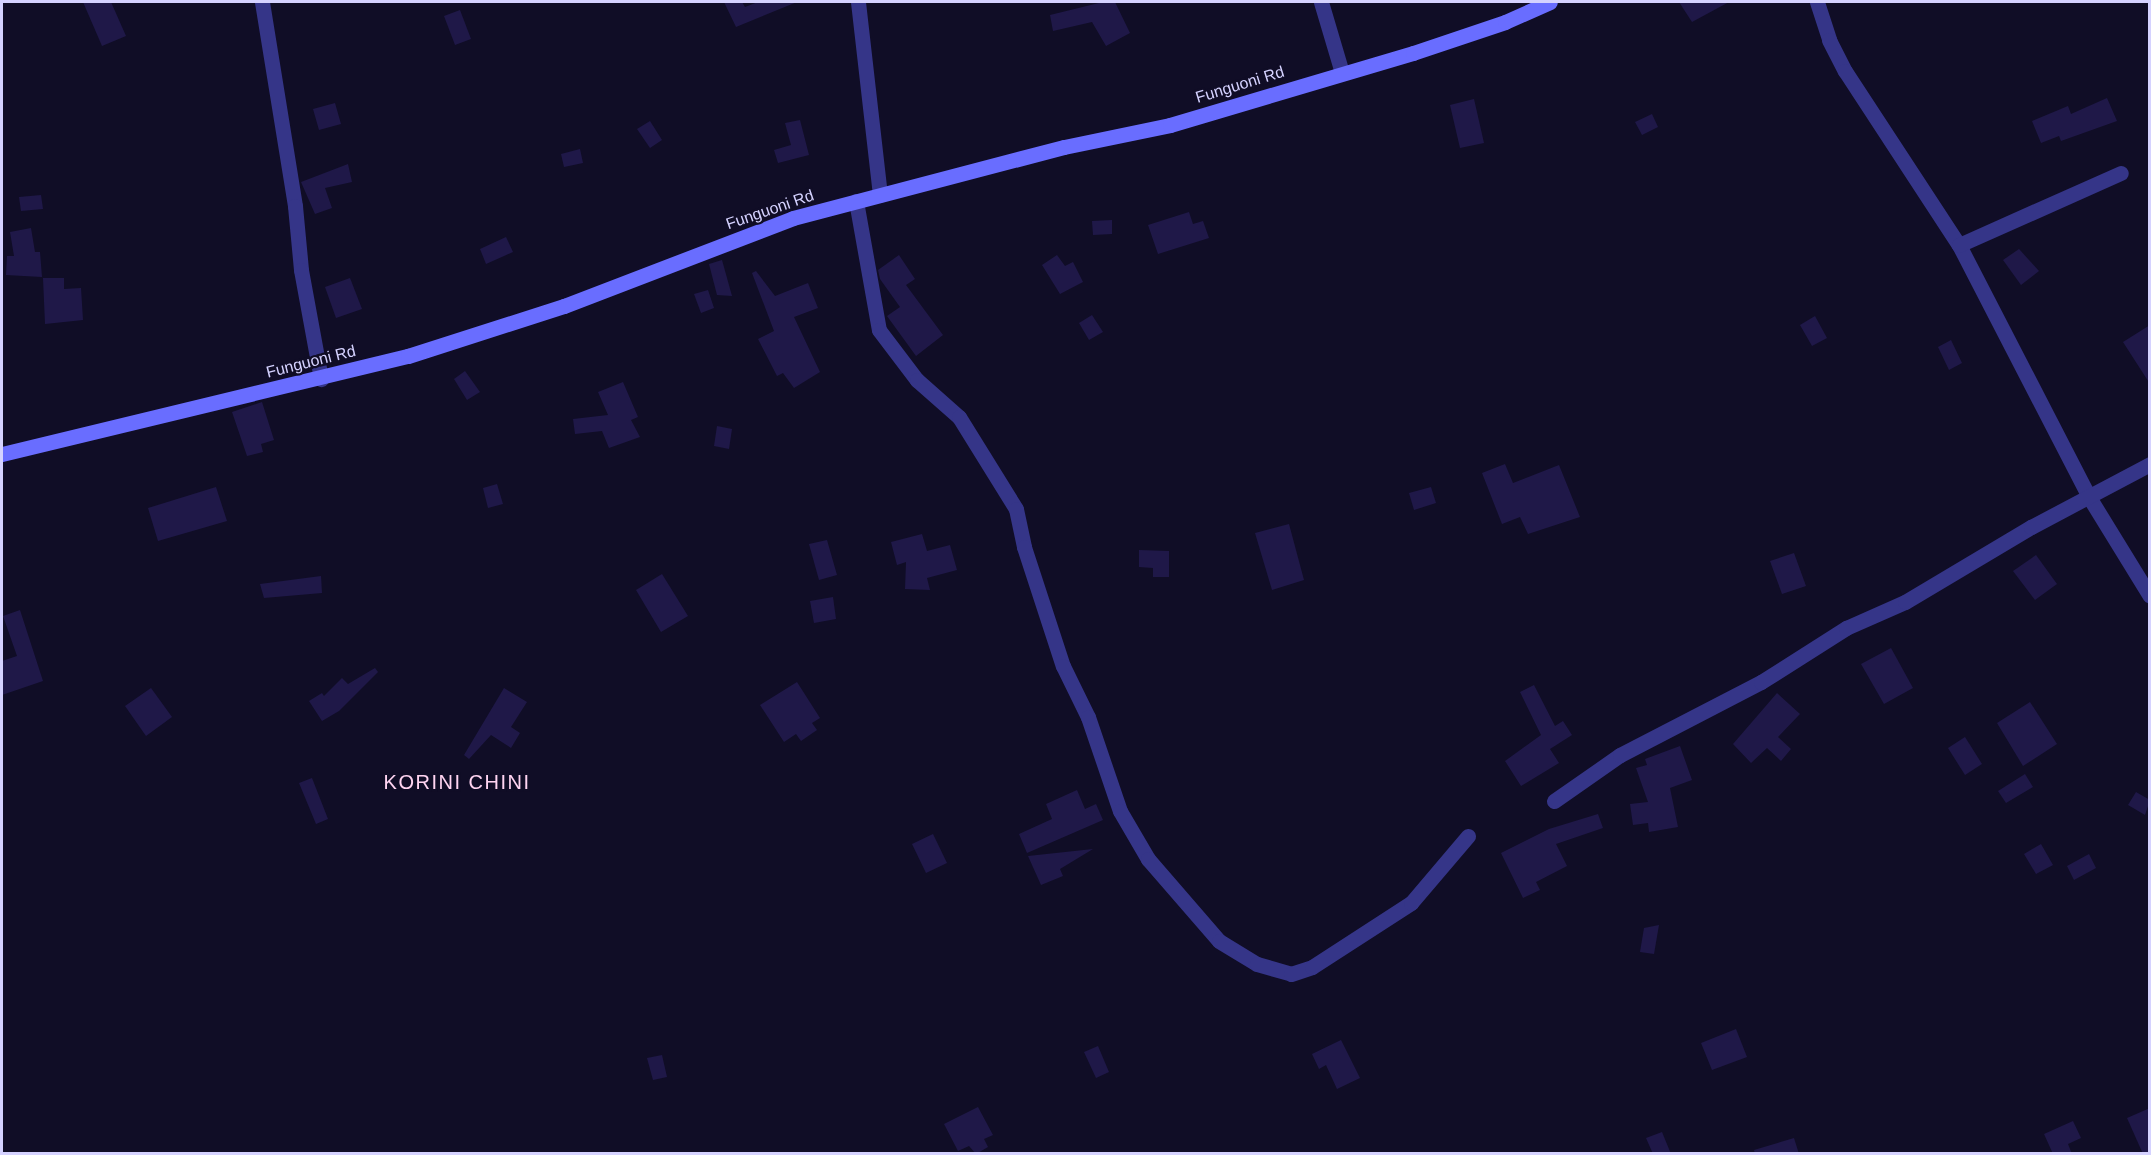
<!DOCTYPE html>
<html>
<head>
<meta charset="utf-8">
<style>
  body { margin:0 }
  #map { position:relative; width:2151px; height:1155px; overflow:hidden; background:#100d26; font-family:Arial,sans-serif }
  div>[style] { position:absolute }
  .building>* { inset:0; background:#1f1848 }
  .street>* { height:15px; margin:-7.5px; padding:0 7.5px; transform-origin:7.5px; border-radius:7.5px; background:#353588 }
  .secondary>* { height:15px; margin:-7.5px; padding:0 7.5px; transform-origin:7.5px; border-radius:7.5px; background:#696dff }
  span { translate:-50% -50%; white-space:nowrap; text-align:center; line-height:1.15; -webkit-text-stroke:4.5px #100d26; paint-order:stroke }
  .street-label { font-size:16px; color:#d5d2ff }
  .quarter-label { font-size:20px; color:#ffd4f1; letter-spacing:1.5px }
  .frame { position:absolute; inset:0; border:3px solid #d5d2ff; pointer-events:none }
</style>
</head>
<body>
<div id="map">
  <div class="building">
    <i style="clip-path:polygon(83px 2px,111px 2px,126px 36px,102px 46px)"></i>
    <i style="clip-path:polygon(724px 2px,742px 2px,745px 7px,758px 2px,797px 2px,736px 27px)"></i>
    <i style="clip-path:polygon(1103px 2px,1115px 2px,1130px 33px,1106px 46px,1092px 22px,1053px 31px,1050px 15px)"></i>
    <i style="clip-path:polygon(1679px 2px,1729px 2px,1692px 22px)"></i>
    <i style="clip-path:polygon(460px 10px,471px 39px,455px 45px,444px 16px)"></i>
    <i style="clip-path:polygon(2107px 98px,2117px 121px,2061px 141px,2059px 136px,2041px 143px,2032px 121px,2068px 106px,2071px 114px)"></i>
    <i style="clip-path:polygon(1474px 99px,1484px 143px,1460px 148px,1450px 105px)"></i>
    <i style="clip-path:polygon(335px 103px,341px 124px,319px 130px,313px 109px)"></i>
    <i style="clip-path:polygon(1652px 114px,1658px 127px,1642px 135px,1635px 122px)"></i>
    <i style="clip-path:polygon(800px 120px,809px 155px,778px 163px,774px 150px,791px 145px,785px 123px)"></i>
    <i style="clip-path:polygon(650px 121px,662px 140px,650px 148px,637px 129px)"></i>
    <i style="clip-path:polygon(580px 149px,583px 163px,564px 167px,561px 154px)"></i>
    <i style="clip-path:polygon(348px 164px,352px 182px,325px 188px,332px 208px,315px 214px,301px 182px)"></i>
    <i style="clip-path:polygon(41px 195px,43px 209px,21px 211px,19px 197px)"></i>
    <i style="clip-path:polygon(1189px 212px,1193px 224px,1203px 221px,1209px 238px,1158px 254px,1148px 225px)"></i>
    <i style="clip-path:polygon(1112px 220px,1112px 234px,1093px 235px,1092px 221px)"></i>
    <i style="clip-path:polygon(31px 228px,35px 252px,40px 252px,42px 277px,6px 275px,7px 256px,14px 256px,10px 232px)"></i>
    <i style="clip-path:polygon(506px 237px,513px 252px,486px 264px,480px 249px)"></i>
    <i style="clip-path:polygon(2019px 249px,2039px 271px,2021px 285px,2003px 260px)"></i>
    <i style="clip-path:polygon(899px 255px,915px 279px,906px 285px,943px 335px,916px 356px,887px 316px,900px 307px,880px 279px,878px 270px)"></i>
    <i style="clip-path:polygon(1057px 255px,1065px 266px,1073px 262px,1083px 282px,1060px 294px,1042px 265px)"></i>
    <i style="clip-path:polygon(722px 260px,732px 296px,717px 295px,709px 264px)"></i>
    <i style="clip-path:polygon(756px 271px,775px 296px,808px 283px,818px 308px,794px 317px,820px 372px,794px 388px,783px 373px,777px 376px,758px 339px,774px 331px,752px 273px)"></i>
    <i style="clip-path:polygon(43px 278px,64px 278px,64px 289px,81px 288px,83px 320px,45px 324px)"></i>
    <i style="clip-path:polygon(350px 278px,362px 309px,336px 318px,325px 287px)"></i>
    <i style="clip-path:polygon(708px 290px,714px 308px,701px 313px,694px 294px)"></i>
    <i style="clip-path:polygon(1092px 315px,1103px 332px,1089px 340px,1079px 323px)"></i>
    <i style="clip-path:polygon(1815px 316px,1827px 338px,1812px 346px,1800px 325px)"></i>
    <i style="clip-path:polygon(2150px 325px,2150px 384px,2123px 342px)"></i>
    <i style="clip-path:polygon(1951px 340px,1962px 363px,1949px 370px,1938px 347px)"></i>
    <i style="clip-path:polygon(465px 371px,480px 392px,467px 400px,454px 379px)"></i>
    <i style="clip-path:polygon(623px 382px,638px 417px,631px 420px,640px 437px,609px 448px,602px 431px,575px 434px,573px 419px,608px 415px,598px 392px)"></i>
    <i style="clip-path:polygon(262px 402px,274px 440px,261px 444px,263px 452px,247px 456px,232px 412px)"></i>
    <i style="clip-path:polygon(717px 426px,732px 429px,729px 449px,714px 446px)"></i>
    <i style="clip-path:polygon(1505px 464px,1513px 483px,1559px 465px,1580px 517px,1528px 534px,1520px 517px,1502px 524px,1482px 473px)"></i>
    <i style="clip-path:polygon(497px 484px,503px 504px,488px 508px,483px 488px)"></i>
    <i style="clip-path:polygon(216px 487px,227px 521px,158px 541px,148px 508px)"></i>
    <i style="clip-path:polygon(1431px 487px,1436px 503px,1414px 510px,1409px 493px)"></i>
    <i style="clip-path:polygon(1289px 524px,1304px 580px,1272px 590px,1255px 533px)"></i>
    <i style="clip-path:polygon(922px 534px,927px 551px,950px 545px,957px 570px,927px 578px,930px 590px,905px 589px,906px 562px,897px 565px,891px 542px)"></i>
    <i style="clip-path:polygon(827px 540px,837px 575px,819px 580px,809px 544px)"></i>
    <i style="clip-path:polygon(1139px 550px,1169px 551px,1169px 577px,1153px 577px,1153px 568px,1139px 567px)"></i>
    <i style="clip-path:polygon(1794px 553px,1806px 586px,1782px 594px,1770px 561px)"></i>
    <i style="clip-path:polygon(2036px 555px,2057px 584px,2035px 600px,2013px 571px)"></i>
    <i style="clip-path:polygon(662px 574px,688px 616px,661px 632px,636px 590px)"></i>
    <i style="clip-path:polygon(321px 576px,322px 593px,264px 598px,260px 584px)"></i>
    <i style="clip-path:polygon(833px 597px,836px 619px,814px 623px,810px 601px)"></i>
    <i style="clip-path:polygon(20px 610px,43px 681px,2px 695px,2px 661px,17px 656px,3px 616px)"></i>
    <i style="clip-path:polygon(1891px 648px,1913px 688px,1884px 704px,1861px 664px)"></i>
    <i style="clip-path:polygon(375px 668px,378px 672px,339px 711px,322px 721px,309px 701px,322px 693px,324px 696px,342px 678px,348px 684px)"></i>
    <i style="clip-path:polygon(797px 682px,820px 718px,812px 723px,817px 730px,801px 741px,796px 734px,784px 742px,760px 705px)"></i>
    <i style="clip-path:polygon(1534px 685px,1555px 726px,1563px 721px,1572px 735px,1550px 749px,1559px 763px,1521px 786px,1505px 761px,1541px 735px,1520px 692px)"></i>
    <i style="clip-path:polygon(151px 688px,172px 717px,146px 736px,125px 706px)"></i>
    <i style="clip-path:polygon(504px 688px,527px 702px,511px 727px,520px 733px,511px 748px,491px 735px,469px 759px,464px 755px)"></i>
    <i style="clip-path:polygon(1777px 693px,1800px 714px,1778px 737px,1791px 749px,1781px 761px,1767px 748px,1751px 763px,1733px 744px)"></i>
    <i style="clip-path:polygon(2030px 702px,2057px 744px,2023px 766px,1997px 723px)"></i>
    <i style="clip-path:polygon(1965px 737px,1982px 764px,1965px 775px,1948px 748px)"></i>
    <i style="clip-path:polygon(1680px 746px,1692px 780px,1670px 788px,1678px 827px,1649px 832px,1648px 823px,1633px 825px,1630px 804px,1648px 802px,1636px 768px,1647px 765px,1645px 759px)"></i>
    <i style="clip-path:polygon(2025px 774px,2033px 787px,2006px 803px,1998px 791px)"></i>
    <i style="clip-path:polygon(312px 778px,328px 819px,316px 824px,299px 783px)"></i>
    <i style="clip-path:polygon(1077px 790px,1085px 809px,1096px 804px,1103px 820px,1027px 853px,1019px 834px,1052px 819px,1046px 804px)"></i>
    <i style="clip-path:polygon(2136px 792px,2150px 800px,2145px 815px,2128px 805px)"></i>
    <i style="clip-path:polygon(1598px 814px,1603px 828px,1556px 844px,1567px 866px,1536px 882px,1540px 890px,1523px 898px,1501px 853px,1549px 829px)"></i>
    <i style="clip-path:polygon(933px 834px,947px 863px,926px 873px,912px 844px)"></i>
    <i style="clip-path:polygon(2041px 844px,2053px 865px,2036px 874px,2024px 854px)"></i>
    <i style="clip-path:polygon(1093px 849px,1060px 869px,1063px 876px,1041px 885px,1028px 856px)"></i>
    <i style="clip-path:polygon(2089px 854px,2096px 868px,2074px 880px,2067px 866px)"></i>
    <i style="clip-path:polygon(1659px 925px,1654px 954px,1640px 952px,1644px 928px)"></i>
    <i style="clip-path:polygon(1736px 1029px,1747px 1057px,1712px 1070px,1701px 1043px)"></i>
    <i style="clip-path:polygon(1341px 1040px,1360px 1078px,1337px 1089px,1326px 1065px,1319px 1069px,1312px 1054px)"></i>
    <i style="clip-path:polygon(1098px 1046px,1109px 1072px,1096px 1078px,1084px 1052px)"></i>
    <i style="clip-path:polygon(662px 1055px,667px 1077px,653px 1080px,647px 1058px)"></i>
    <i style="clip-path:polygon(978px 1107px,993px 1135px,984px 1139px,988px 1147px,976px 1154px,969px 1146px,958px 1151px,944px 1124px)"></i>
    <i style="clip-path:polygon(2150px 1108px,2150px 1154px,2143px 1154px,2127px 1118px)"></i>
    <i style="clip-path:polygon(2073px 1121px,2081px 1138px,2068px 1144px,2072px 1154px,2053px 1154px,2044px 1134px)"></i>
    <i style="clip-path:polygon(1662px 1132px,1671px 1154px,1653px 1154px,1646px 1138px)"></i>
    <i style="clip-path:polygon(1794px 1138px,1799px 1154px,1755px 1154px,1754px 1150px)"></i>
  </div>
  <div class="street">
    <i style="left:262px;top:2px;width:207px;rotate:80.8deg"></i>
    <i style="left:295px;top:206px;width:64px;rotate:84.6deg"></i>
    <i style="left:301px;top:270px;width:111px;rotate:79.6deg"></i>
    <i style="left:858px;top:2px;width:194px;rotate:83.5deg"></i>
    <i style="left:1321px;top:2px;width:74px;rotate:73.5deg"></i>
    <i style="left:1817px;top:2px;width:40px;rotate:72deg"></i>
    <i style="left:1829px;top:40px;width:35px;rotate:63deg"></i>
    <i style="left:1845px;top:71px;width:208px;rotate:56.8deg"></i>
    <i style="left:1959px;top:245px;width:284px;rotate:62.7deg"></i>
    <i style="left:2089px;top:497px;width:116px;rotate:58.4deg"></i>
    <i style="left:856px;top:201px;width:131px;rotate:79.9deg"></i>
    <i style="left:879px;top:330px;width:63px;rotate:52.8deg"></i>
    <i style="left:917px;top:380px;width:56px;rotate:41.4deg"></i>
    <i style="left:959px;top:417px;width:108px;rotate:58.2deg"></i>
    <i style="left:1016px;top:509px;width:39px;rotate:78deg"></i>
    <i style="left:1024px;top:547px;width:125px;rotate:71.9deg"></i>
    <i style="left:1063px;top:666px;width:57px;rotate:63.9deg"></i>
    <i style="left:1088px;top:717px;width:99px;rotate:71.2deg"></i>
    <i style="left:1120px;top:811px;width:56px;rotate:59.7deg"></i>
    <i style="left:1148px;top:859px;width:108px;rotate:49.1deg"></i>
    <i style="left:1219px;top:941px;width:44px;rotate:31.2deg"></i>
    <i style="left:1257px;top:964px;width:35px;rotate:16deg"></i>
    <i style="left:1291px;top:974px;width:22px;rotate:-18deg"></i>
    <i style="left:1312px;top:967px;width:118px;rotate:-32.9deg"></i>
    <i style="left:1411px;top:903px;width:88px;rotate:-49.6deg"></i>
    <i style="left:1959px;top:245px;width:177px;rotate:-24deg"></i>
    <i style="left:1554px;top:801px;width:80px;rotate:-34.9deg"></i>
    <i style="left:1620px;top:755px;width:159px;rotate:-27.4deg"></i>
    <i style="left:1761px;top:682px;width:101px;rotate:-32.4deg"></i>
    <i style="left:1846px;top:628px;width:64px;rotate:-23.8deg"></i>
    <i style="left:1905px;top:602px;width:147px;rotate:-30.8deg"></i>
    <i style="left:2031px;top:527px;width:135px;rotate:-27.9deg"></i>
  </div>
  <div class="secondary">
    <i style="left:2px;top:454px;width:418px;rotate:-13.6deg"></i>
    <i style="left:408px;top:356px;width:164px;rotate:-17.8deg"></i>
    <i style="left:564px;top:306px;width:245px;rotate:-21deg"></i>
    <i style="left:793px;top:218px;width:280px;rotate:-14.7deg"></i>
    <i style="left:1064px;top:147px;width:108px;rotate:-11.7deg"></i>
    <i style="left:1170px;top:125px;width:253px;rotate:-16.5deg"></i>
    <i style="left:1413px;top:53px;width:97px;rotate:-18.6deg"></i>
    <i style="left:1505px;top:22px;width:49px;rotate:-24deg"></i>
  </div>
  <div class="street-label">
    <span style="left:1240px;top:85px;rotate:-17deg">Funguoni Rd</span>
    <span style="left:770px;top:210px;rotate:-19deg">Funguoni Rd</span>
    <span style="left:311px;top:362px;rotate:-14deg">Funguoni Rd</span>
  </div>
  <div class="quarter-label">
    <span style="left:457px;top:782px">KORINI CHINI</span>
  </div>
  <div class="frame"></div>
</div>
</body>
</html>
